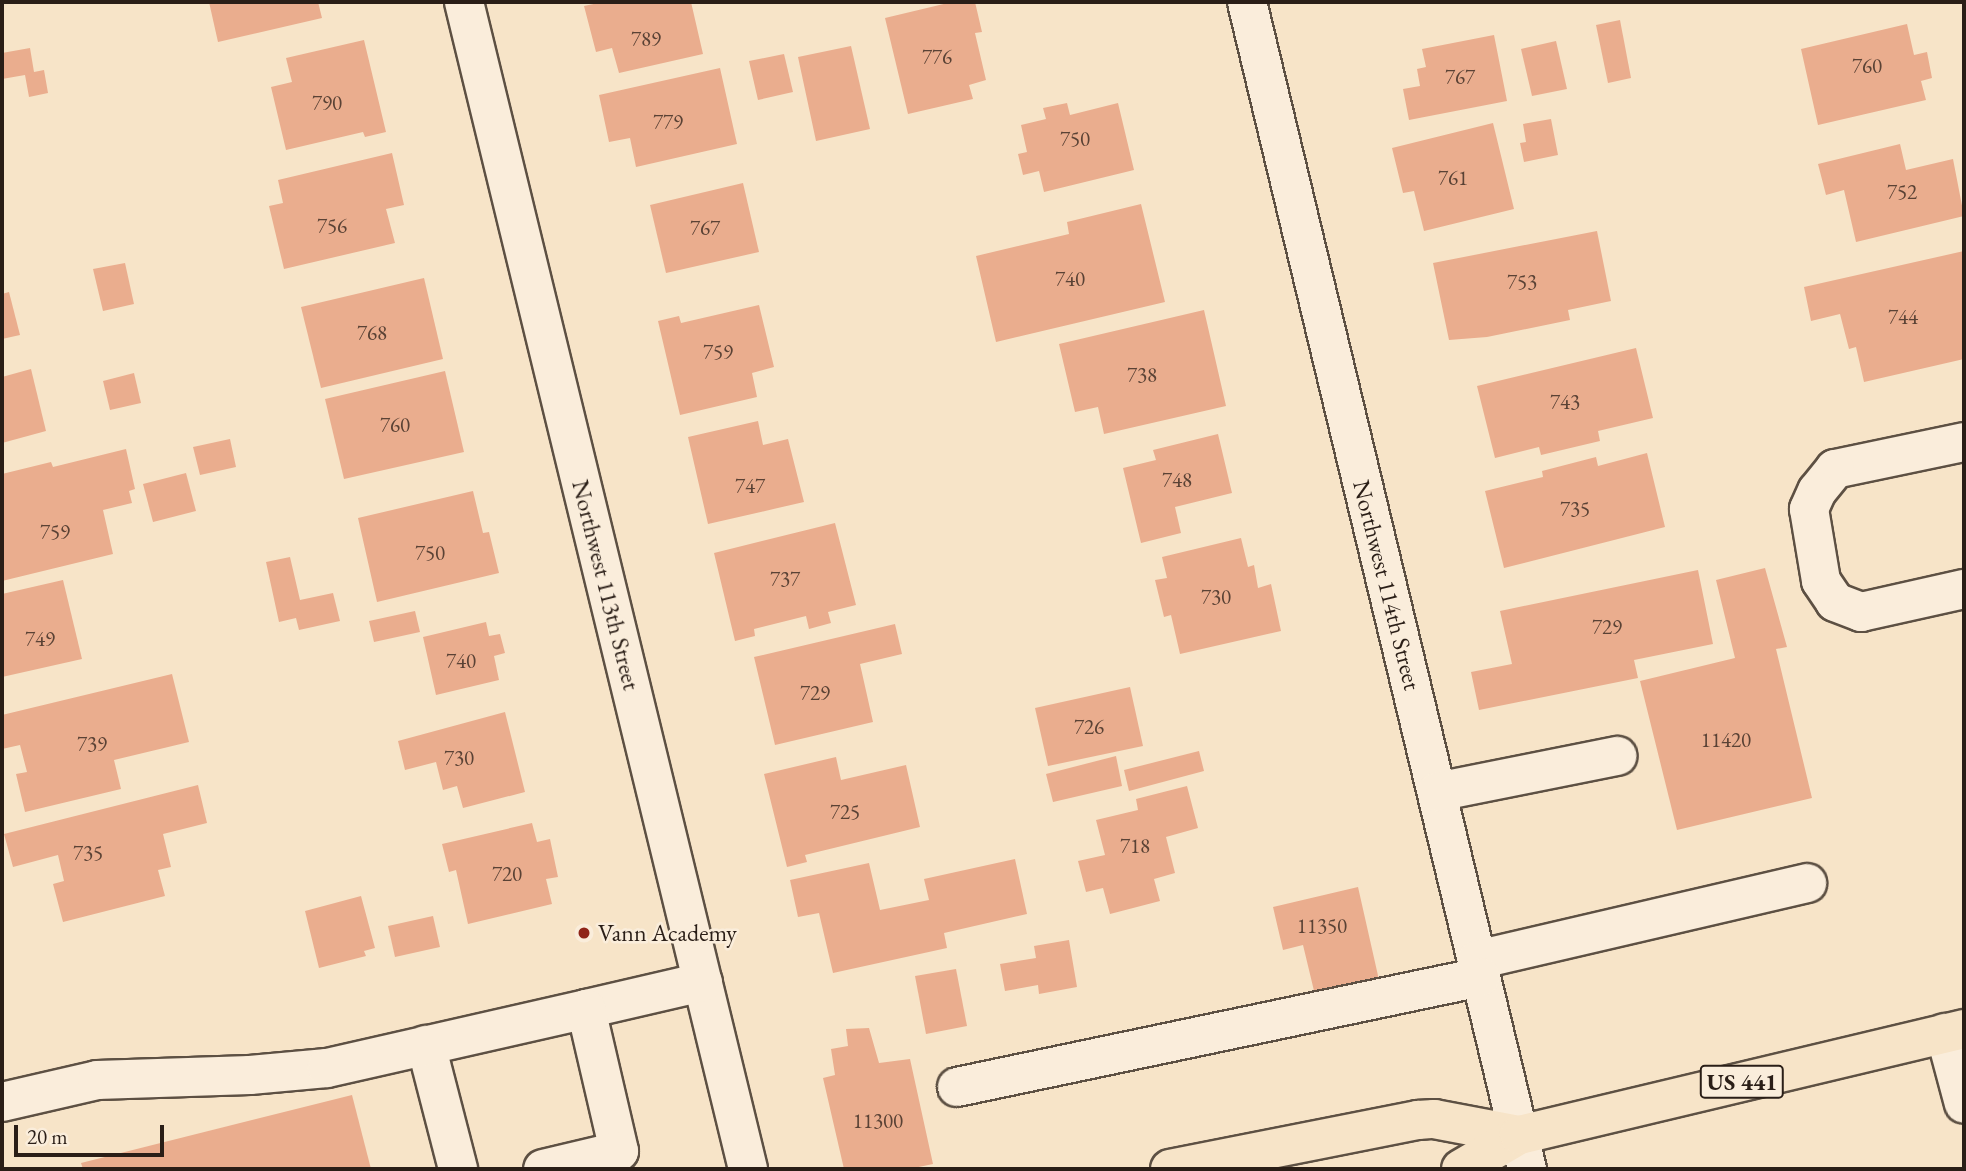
<!DOCTYPE html>
<html>
<head>
<meta charset="utf-8">
<style>
  body { margin:0 }
  #map { position:relative; width:1966px; height:1171px; overflow:hidden; background:#f7e4c8; font-family:"EB Garamond",serif }
  div>[style] { position:absolute }
  .building>* { inset:0; background:#eaad8e }
  .roads { filter:drop-shadow(2px 0 #5d5043) drop-shadow(-2px 0 #5d5043) drop-shadow(0 2px #5d5043) drop-shadow(0 -2px #5d5043) }
  .minor>* { height:38px; margin:-19px; padding:0 19px; transform-origin:19px; border-radius:19px; background:#faeddb }
  .major>* { height:38px; margin:-19px; padding:0 19px; transform-origin:19px; border-radius:19px; background:#f7e4c8 }
  .dots>* { width:19px; height:19px; translate:-50% -50%; box-sizing:border-box; border:4px solid #faeddb; border-radius:50% }
  span { translate:-50% -50%; white-space:nowrap; text-align:center; line-height:1.15; -webkit-text-stroke:5px #faeddb; paint-order:stroke }
  .number-label { font-size:21px; color:#5a4235 }
  .number-label span { -webkit-text-stroke-width:0 }
  .shield-label span { padding:2px 5px; background:#faeddb; border:2px solid; border-radius:5px; -webkit-text-stroke-width:0 }
  .shield-label { font-size:23px; color:#2a1e17; font-weight:700 }
  .street-label { font-size:24px; color:#2a1e17 }
  .poi-label { font-size:24px; color:#2a1e17 }
  .left { translate:0 -50%; text-align:left }
  .frame { position:absolute; inset:0; border:4px solid #2a1e17; pointer-events:none }
  .scale { position:absolute; left:14px; top:1125px; width:150px; height:32px; box-sizing:border-box; border:4px solid #2a1e17; border-top:0; padding-left:9px; font-size:21px; line-height:24px; white-space:nowrap; color:#2a1e17; -webkit-text-stroke:5px #faeddb; paint-order:stroke }
</style>
</head>
<body>
<div id="map">
  <div class="building">
    <i style="clip-path:polygon(209px 2px,318px 2px,322px 18px,218px 42px)"></i>
    <i style="clip-path:polygon(603px 2px,691px 2px,703px 54px,619px 73px,612px 48px,596px 52px,584px 6px)"></i>
    <i style="clip-path:polygon(952px 2px,975px 2px,982px 32px,975px 33px,986px 80px,969px 85px,973px 99px,908px 114px,885px 18px)"></i>
    <i style="clip-path:polygon(1620px 20px,1631px 78px,1608px 83px,1596px 25px)"></i>
    <i style="clip-path:polygon(1907px 24px,1914px 55px,1927px 52px,1932px 78px,1921px 81px,1926px 100px,1818px 125px,1801px 49px)"></i>
    <i style="clip-path:polygon(1494px 35px,1507px 101px,1409px 120px,1403px 89px,1420px 86px,1417px 69px,1426px 67px,1422px 49px)"></i>
    <i style="clip-path:polygon(364px 40px,386px 132px,365px 137px,363px 132px,286px 150px,271px 87px,292px 82px,286px 58px)"></i>
    <i style="clip-path:polygon(1556px 41px,1567px 89px,1532px 96px,1521px 49px)"></i>
    <i style="clip-path:polygon(851px 46px,870px 129px,816px 141px,798px 57px)"></i>
    <i style="clip-path:polygon(30px 48px,34px 72px,44px 70px,48px 93px,29px 97px,25px 75px,2px 79px,2px 53px)"></i>
    <i style="clip-path:polygon(784px 54px,793px 92px,758px 100px,749px 61px)"></i>
    <i style="clip-path:polygon(720px 68px,737px 144px,636px 167px,630px 138px,609px 142px,599px 95px)"></i>
    <i style="clip-path:polygon(1067px 103px,1070px 115px,1118px 103px,1134px 170px,1044px 192px,1039px 171px,1023px 175px,1018px 154px,1027px 152px,1021px 125px,1046px 119px,1043px 108px)"></i>
    <i style="clip-path:polygon(1551px 119px,1558px 155px,1524px 162px,1520px 143px,1526px 142px,1523px 124px)"></i>
    <i style="clip-path:polygon(1493px 123px,1514px 209px,1424px 231px,1414px 191px,1403px 193px,1392px 148px)"></i>
    <i style="clip-path:polygon(1900px 144px,1906px 170px,1953px 159px,1964px 216px,1856px 242px,1844px 190px,1826px 195px,1818px 164px)"></i>
    <i style="clip-path:polygon(392px 153px,404px 205px,386px 209px,395px 243px,284px 269px,269px 206px,283px 203px,278px 180px)"></i>
    <i style="clip-path:polygon(743px 183px,759px 252px,666px 273px,650px 205px)"></i>
    <i style="clip-path:polygon(1141px 204px,1165px 302px,996px 342px,976px 256px,1069px 234px,1067px 222px)"></i>
    <i style="clip-path:polygon(1597px 231px,1611px 301px,1568px 310px,1570px 320px,1487px 337px,1449px 340px,1433px 263px)"></i>
    <i style="clip-path:polygon(1964px 251px,1964px 359px,1864px 382px,1856px 347px,1849px 349px,1840px 314px,1811px 321px,1804px 287px)"></i>
    <i style="clip-path:polygon(125px 263px,134px 304px,103px 311px,93px 269px)"></i>
    <i style="clip-path:polygon(424px 278px,443px 359px,321px 388px,301px 307px)"></i>
    <i style="clip-path:polygon(9px 292px,20px 335px,2px 339px,2px 294px)"></i>
    <i style="clip-path:polygon(759px 305px,774px 367px,752px 373px,757px 397px,680px 415px,658px 321px,679px 316px,681px 323px)"></i>
    <i style="clip-path:polygon(1204px 310px,1226px 406px,1104px 434px,1098px 407px,1075px 412px,1059px 344px)"></i>
    <i style="clip-path:polygon(1636px 348px,1653px 418px,1598px 431px,1600px 441px,1541px 455px,1539px 447px,1495px 458px,1477px 386px)"></i>
    <i style="clip-path:polygon(31px 369px,46px 431px,2px 443px,2px 377px)"></i>
    <i style="clip-path:polygon(445px 371px,464px 452px,344px 479px,325px 399px)"></i>
    <i style="clip-path:polygon(134px 373px,141px 403px,110px 410px,103px 381px)"></i>
    <i style="clip-path:polygon(758px 421px,763px 445px,788px 439px,804px 502px,708px 524px,688px 437px)"></i>
    <i style="clip-path:polygon(1218px 434px,1232px 493px,1175px 507px,1181px 533px,1141px 543px,1123px 468px,1156px 460px,1153px 450px)"></i>
    <i style="clip-path:polygon(230px 439px,236px 467px,200px 475px,193px 447px)"></i>
    <i style="clip-path:polygon(126px 449px,135px 489px,129px 491px,132px 503px,103px 510px,113px 554px,2px 581px,2px 474px,51px 462px,53px 467px)"></i>
    <i style="clip-path:polygon(1647px 453px,1665px 527px,1504px 568px,1485px 491px,1543px 477px,1542px 471px,1596px 457px,1598px 466px)"></i>
    <i style="clip-path:polygon(186px 473px,196px 511px,153px 522px,143px 484px)"></i>
    <i style="clip-path:polygon(473px 491px,483px 533px,489px 532px,499px 573px,377px 602px,358px 518px)"></i>
    <i style="clip-path:polygon(835px 523px,856px 605px,828px 612px,831px 623px,809px 629px,806px 616px,754px 629px,755px 636px,735px 641px,714px 553px)"></i>
    <i style="clip-path:polygon(1241px 538px,1248px 567px,1254px 565px,1258px 588px,1271px 584px,1281px 631px,1180px 654px,1171px 615px,1164px 617px,1155px 580px,1167px 578px,1162px 557px)"></i>
    <i style="clip-path:polygon(290px 557px,300px 600px,333px 593px,340px 621px,299px 630px,296px 618px,279px 622px,266px 562px)"></i>
    <i style="clip-path:polygon(1765px 568px,1787px 647px,1776px 649px,1812px 798px,1677px 830px,1640px 681px,1735px 658px,1716px 580px)"></i>
    <i style="clip-path:polygon(1698px 570px,1713px 644px,1634px 660px,1638px 678px,1479px 710px,1471px 672px,1512px 664px,1500px 611px)"></i>
    <i style="clip-path:polygon(63px 580px,82px 659px,2px 677px,2px 594px)"></i>
    <i style="clip-path:polygon(415px 611px,420px 632px,374px 642px,369px 621px)"></i>
    <i style="clip-path:polygon(486px 622px,489px 636px,500px 634px,505px 653px,494px 656px,499px 680px,436px 695px,423px 637px)"></i>
    <i style="clip-path:polygon(895px 624px,902px 654px,860px 664px,873px 722px,775px 745px,754px 657px)"></i>
    <i style="clip-path:polygon(172px 674px,189px 742px,114px 760px,121px 789px,25px 812px,16px 774px,27px 772px,20px 745px,2px 749px,2px 715px)"></i>
    <i style="clip-path:polygon(1130px 687px,1143px 746px,1048px 766px,1035px 708px)"></i>
    <i style="clip-path:polygon(505px 712px,525px 792px,463px 808px,457px 786px,443px 790px,436px 762px,405px 770px,398px 741px)"></i>
    <i style="clip-path:polygon(1199px 751px,1204px 771px,1129px 791px,1124px 770px)"></i>
    <i style="clip-path:polygon(1116px 756px,1122px 786px,1053px 802px,1046px 774px)"></i>
    <i style="clip-path:polygon(836px 757px,841px 780px,906px 765px,920px 827px,805px 855px,807px 862px,787px 867px,764px 774px)"></i>
    <i style="clip-path:polygon(198px 785px,207px 823px,163px 834px,171px 867px,158px 870px,165px 896px,63px 922px,53px 884px,64px 881px,58px 855px,13px 867px,4px 834px)"></i>
    <i style="clip-path:polygon(1187px 786px,1198px 828px,1166px 837px,1175px 873px,1154px 879px,1160px 901px,1110px 914px,1103px 888px,1086px 892px,1078px 861px,1105px 855px,1096px 820px,1138px 810px,1136px 799px)"></i>
    <i style="clip-path:polygon(532px 823px,537px 842px,550px 839px,558px 877px,546px 879px,552px 904px,468px 924px,456px 870px,449px 872px,442px 844px)"></i>
    <i style="clip-path:polygon(1015px 859px,1027px 914px,944px 933px,947px 948px,833px 973px,819px 913px,798px 917px,790px 880px,869px 863px,880px 910px,929px 900px,924px 879px)"></i>
    <i style="clip-path:polygon(1358px 887px,1379px 980px,1315px 995px,1303px 945px,1283px 950px,1273px 907px)"></i>
    <i style="clip-path:polygon(361px 896px,375px 948px,364px 951px,366px 956px,319px 968px,305px 911px)"></i>
    <i style="clip-path:polygon(433px 916px,440px 947px,395px 957px,388px 926px)"></i>
    <i style="clip-path:polygon(1069px 940px,1077px 987px,1039px 994px,1038px 985px,1005px 991px,1000px 964px,1036px 958px,1034px 946px)"></i>
    <i style="clip-path:polygon(956px 969px,967px 1026px,926px 1034px,915px 976px)"></i>
    <i style="clip-path:polygon(869px 1028px,879px 1063px,910px 1059px,933px 1164px,909px 1169px,844px 1169px,823px 1078px,835px 1075px,831px 1049px,848px 1046px,846px 1029px)"></i>
    <i style="clip-path:polygon(352px 1095px,371px 1169px,83px 1169px,81px 1163px)"></i>
  </div>
  <div class="roads">
    <div class="minor">
      <i style="left:464px;top:2px;width:1201px;rotate:76.32deg"></i>
      <i style="left:1247px;top:2px;width:1200px;rotate:76.51deg"></i>
      <i style="left:1964px;top:442px;width:132px;rotate:168.2deg"></i>
      <i style="left:1835px;top:469px;width:28px;rotate:129deg"></i>
      <i style="left:1817px;top:491px;width:20px;rotate:114deg"></i>
      <i style="left:1809px;top:509px;width:73px;rotate:80.5deg"></i>
      <i style="left:1821px;top:581px;width:25px;rotate:56deg"></i>
      <i style="left:1835px;top:602px;width:28px;rotate:21deg"></i>
      <i style="left:1861px;top:612px;width:106px;rotate:-12.6deg"></i>
      <i style="left:1437px;top:792px;width:184px;rotate:-11.3deg"></i>
      <i style="left:1477px;top:960px;width:339px;rotate:-13.1deg"></i>
      <i style="left:586px;top:1009px;width:120px;rotate:-13deg"></i>
      <i style="left:1945px;top:1033px;width:73px;rotate:75deg"></i>
      <i style="left:426px;top:1045px;width:128px;rotate:75.5deg"></i>
      <i style="left:957px;top:1087px;width:535px;rotate:-11.86deg"></i>
      <i style="left:2px;top:1102px;width:98px;rotate:-13deg"></i>
      <i style="left:97px;top:1080px;width:153px;rotate:-1.9deg"></i>
      <i style="left:250px;top:1075px;width:77px;rotate:-5.2deg"></i>
      <i style="left:327px;top:1068px;width:266px;rotate:-12.8deg"></i>
      <i style="left:586px;top:1009px;width:146px;rotate:76.9deg"></i>
      <i style="left:619px;top:1151px;width:78px;rotate:166.7deg"></i>
    </div>
    <div class="major">
      <i style="left:1170px;top:1169px;width:253px;rotate:-11.2deg"></i>
      <i style="left:1418px;top:1120px;width:16px;rotate:-4deg"></i>
      <i style="left:1434px;top:1119px;width:86px;rotate:10.7deg"></i>
      <i style="left:1461px;top:1169px;width:67px;rotate:-30.4deg"></i>
      <i style="left:1519px;top:1135px;width:457px;rotate:-13.4deg"></i>
    </div>
  </div>
  <div class="dots">
    <i style="left:584px;top:933px;background:#8f2418"></i>
  </div>
  <div class="number-label">
    <span style="left:646px;top:39px">789</span>
    <span style="left:937px;top:57px">776</span>
    <span style="left:1867px;top:66px">760</span>
    <span style="left:1460px;top:77px">767</span>
    <span style="left:327px;top:103px">790</span>
    <span style="left:668px;top:122px">779</span>
    <span style="left:1075px;top:139px">750</span>
    <span style="left:1453px;top:178px">761</span>
    <span style="left:1902px;top:192px">752</span>
    <span style="left:332px;top:226px">756</span>
    <span style="left:705px;top:228px">767</span>
    <span style="left:1070px;top:279px">740</span>
    <span style="left:1522px;top:282px">753</span>
    <span style="left:1903px;top:317px">744</span>
    <span style="left:372px;top:333px">768</span>
    <span style="left:718px;top:352px">759</span>
    <span style="left:1142px;top:375px">738</span>
    <span style="left:1565px;top:402px">743</span>
    <span style="left:395px;top:425px">760</span>
    <span style="left:1177px;top:480px">748</span>
    <span style="left:750px;top:486px">747</span>
    <span style="left:1575px;top:509px">735</span>
    <span style="left:55px;top:532px">759</span>
    <span style="left:430px;top:553px">750</span>
    <span style="left:785px;top:579px">737</span>
    <span style="left:1216px;top:597px">730</span>
    <span style="left:1607px;top:627px">729</span>
    <span style="left:40px;top:639px">749</span>
    <span style="left:461px;top:661px">740</span>
    <span style="left:815px;top:693px">729</span>
    <span style="left:1089px;top:727px">726</span>
    <span style="left:1726px;top:740px">11420</span>
    <span style="left:92px;top:744px">739</span>
    <span style="left:459px;top:758px">730</span>
    <span style="left:845px;top:812px">725</span>
    <span style="left:1135px;top:846px">718</span>
    <span style="left:88px;top:853px">735</span>
    <span style="left:507px;top:874px">720</span>
    <span style="left:1322px;top:926px">11350</span>
    <span style="left:878px;top:1121px">11300</span>
  </div>
  <div class="shield-label">
    <span style="left:1742px;top:1082px">US 441</span>
  </div>
  <div class="street-label">
    <span style="left:606px;top:585px;rotate:76deg">Northwest 113th Street</span>
    <span style="left:1387px;top:585px;rotate:76deg">Northwest 114th Street</span>
  </div>
  <div class="poi-label">
    <span class="left" style="left:598px;top:933px">Vann Academy</span>
  </div>
  <div class="frame"></div>
  <div class="scale">20 m</div>
</div>
</body>
</html>
